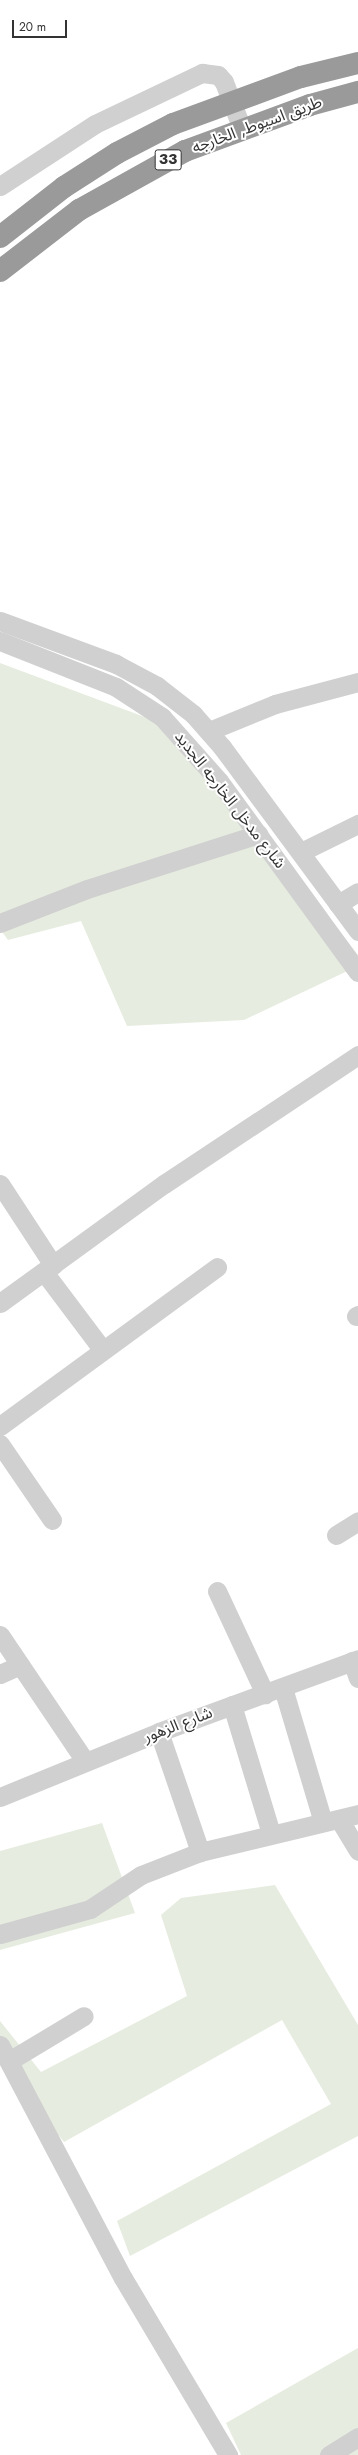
<!DOCTYPE html>
<html>
<head>
<meta charset="utf-8">
<style>
  body { margin:0 }
  #map { position:relative; width:358px; height:2455px; overflow:hidden; background:#fff; font-family:Jost,"Noto Sans Arabic",sans-serif }
  div>[style] { position:absolute }
  .green>* { inset:0; background:#e6ecdf }
  .street>* { height:19px; margin:-9.5px; padding:0 9.5px; transform-origin:9.5px; border-radius:9.5px; background:#d0d0d0 }
  .highway>* { height:22px; margin:-11px; padding:0 11px; transform-origin:11px; border-radius:11px; background:#9a9a9a }
  span { translate:-50% -50%; white-space:nowrap; text-align:center; line-height:1.15; -webkit-text-stroke:4px #fff; paint-order:stroke }
  .shield-label span { padding:1px 3px; background:#fff; border:1px solid; border-radius:3px; -webkit-text-stroke-width:0 }
  .shield-label { font-size:15px; color:#333; font-weight:700 }
  .street-label { font-size:16px; color:#333 }
  .scale { position:absolute; left:12px; top:20px; width:55px; height:18px; box-sizing:border-box; border:2px solid #333; border-top:0; padding-left:5px; font-size:12px; line-height:14px; white-space:nowrap; color:#333; -webkit-text-stroke:3px #fff; paint-order:stroke }
</style>
</head>
<body>
<div id="map">
  <div class="green">
    <i style="clip-path:polygon(0 663px,150px 719px,204px 754px,358px 955px,358px 966px,244px 1020px,127px 1026px,81px 921px,8px 940px,0 929px)"></i>
    <i style="clip-path:polygon(102px 1823px,135px 1913px,0 1950px,0 1851px)"></i>
    <i style="clip-path:polygon(275px 1885px,358px 2025px,358px 2136px,130px 2256px,117px 2221px,331px 2104px,282px 2020px,64px 2142px,0 2064px,0 2021px,41px 2072px,187px 1996px,161px 1915px,181px 1898px)"></i>
    <i style="clip-path:polygon(358px 2348px,358px 2455px,241px 2455px,226px 2423px)"></i>
  </div>
  <div class="street">
    <i style="left:0;top:186px;width:113px;rotate:-33.1deg"></i>
    <i style="left:95px;top:124px;width:119px;rotate:-25.5deg"></i>
    <i style="left:202px;top:73px;width:16px;rotate:7deg"></i>
    <i style="left:218px;top:75px;width:9px;rotate:49deg"></i>
    <i style="left:224px;top:82px;width:50px;rotate:69deg"></i>
    <i style="left:0;top:621px;width:124px;rotate:20.3deg"></i>
    <i style="left:116px;top:664px;width:47px;rotate:28.2deg"></i>
    <i style="left:157px;top:686px;width:46px;rotate:37.9deg"></i>
    <i style="left:193px;top:714px;width:44px;rotate:48.7deg"></i>
    <i style="left:222px;top:747px;width:229px;rotate:53.5deg"></i>
    <i style="left:0;top:641px;width:125px;rotate:21.6deg"></i>
    <i style="left:116px;top:687px;width:55px;rotate:33.1deg"></i>
    <i style="left:162px;top:717px;width:86px;rotate:48.3deg"></i>
    <i style="left:219px;top:781px;width:236px;rotate:54deg"></i>
    <i style="left:209px;top:731px;width:71px;rotate:-22.2deg"></i>
    <i style="left:275px;top:704px;width:86px;rotate:-14.8deg"></i>
    <i style="left:301px;top:852px;width:64px;rotate:-26.2deg"></i>
    <i style="left:338px;top:904px;width:23px;rotate:-31deg"></i>
    <i style="left:0;top:923px;width:93px;rotate:-21.3deg"></i>
    <i style="left:87px;top:889px;width:180px;rotate:-17.8deg"></i>
    <i style="left:0;top:1184px;width:97px;rotate:56.8deg"></i>
    <i style="left:44px;top:1272px;width:96px;rotate:53deg"></i>
    <i style="left:0;top:1303px;width:203px;rotate:-36deg"></i>
    <i style="left:164px;top:1184px;width:233px;rotate:-33.6deg"></i>
    <i style="left:356px;top:1316px;width:2px;rotate:-27deg"></i>
    <i style="left:0;top:1426px;width:269px;rotate:-36.2deg"></i>
    <i style="left:0;top:1444px;width:92px;rotate:55.6deg"></i>
    <i style="left:336px;top:1535px;width:26px;rotate:-32deg"></i>
    <i style="left:217px;top:1591px;width:114px;rotate:65deg"></i>
    <i style="left:0;top:1635px;width:152px;rotate:56deg"></i>
    <i style="left:352px;top:1661px;width:18px;rotate:71deg"></i>
    <i style="left:0;top:1674px;width:22px;rotate:-24deg"></i>
    <i style="left:283px;top:1688px;width:140px;rotate:73.4deg"></i>
    <i style="left:232px;top:1705px;width:134px;rotate:73.1deg"></i>
    <i style="left:159px;top:1732px;width:127px;rotate:71.1deg"></i>
    <i style="left:0;top:1797px;width:172px;rotate:-22.2deg"></i>
    <i style="left:159px;top:1732px;width:212px;rotate:-20.1deg"></i>
    <i style="left:339px;top:1819px;width:37px;rotate:59deg"></i>
    <i style="left:0;top:1934px;width:93px;rotate:-15.5deg"></i>
    <i style="left:90px;top:1909px;width:61px;rotate:-33.7deg"></i>
    <i style="left:141px;top:1875px;width:63px;rotate:-21.3deg"></i>
    <i style="left:200px;top:1852px;width:163px;rotate:-13.5deg"></i>
    <i style="left:0;top:2045px;width:263px;rotate:62.2deg"></i>
    <i style="left:123px;top:2278px;width:206px;rotate:59.3deg"></i>
    <i style="left:9px;top:2061px;width:87px;rotate:-31deg"></i>
    <i style="left:329px;top:2455px;width:34px;rotate:-32deg"></i>
  </div>
  <div class="highway">
    <i style="left:0;top:237px;width:81px;rotate:-38deg"></i>
    <i style="left:64px;top:187px;width:63px;rotate:-32.7deg"></i>
    <i style="left:117px;top:153px;width:63px;rotate:-27.4deg"></i>
    <i style="left:173px;top:124px;width:136px;rotate:-20.2deg"></i>
    <i style="left:301px;top:77px;width:59px;rotate:-13.8deg"></i>
    <i style="left:0;top:271px;width:100px;rotate:-37.7deg"></i>
    <i style="left:79px;top:210px;width:121px;rotate:-29.1deg"></i>
    <i style="left:185px;top:151px;width:133px;rotate:-20.2deg"></i>
    <i style="left:310px;top:105px;width:50px;rotate:-15.2deg"></i>
  </div>
  <div class="shield-label">
    <span style="left:168px;top:160px">33</span>
  </div>
  <div class="street-label">
    <span style="left:257px;top:125px;rotate:-20deg">طريق اسيوط, الخارجه</span>
    <span style="left:230px;top:800px;rotate:52deg">شارع مدخل الخارجه الجديد</span>
    <span style="left:178px;top:1725px;rotate:-21deg">شارع الزهور</span>
  </div>
  <div class="scale">20 m</div>
</div>
</body>
</html>
